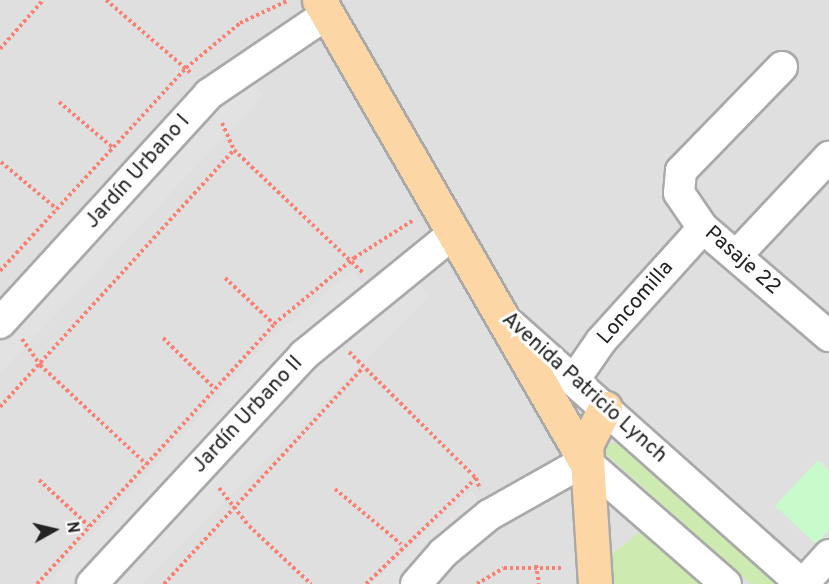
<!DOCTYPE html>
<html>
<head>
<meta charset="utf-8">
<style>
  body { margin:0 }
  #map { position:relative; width:829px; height:584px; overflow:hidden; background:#f2efe9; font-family:Overpass,sans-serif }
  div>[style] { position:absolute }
  .residential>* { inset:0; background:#e0dfdf }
  .grass>* { inset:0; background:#cdebb0 }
  .park>* { inset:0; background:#c8facc }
  .parking>* { inset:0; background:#e2e2e2 }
  .path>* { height:4px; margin-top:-2px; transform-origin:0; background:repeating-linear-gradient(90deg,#fa8072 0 3px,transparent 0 6px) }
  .roads { filter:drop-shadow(2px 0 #a9a9a9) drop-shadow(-2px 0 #a9a9a9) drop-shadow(0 2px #a9a9a9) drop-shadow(0 -2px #a9a9a9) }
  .minor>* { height:30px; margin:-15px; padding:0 15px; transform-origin:15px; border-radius:15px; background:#fff }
  .major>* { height:33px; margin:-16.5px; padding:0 16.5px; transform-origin:16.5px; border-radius:16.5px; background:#fcd6a4 }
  span { translate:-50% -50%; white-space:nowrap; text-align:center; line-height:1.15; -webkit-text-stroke:6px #fff; paint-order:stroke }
  .street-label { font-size:21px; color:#222 }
  .north { position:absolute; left:24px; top:500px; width:60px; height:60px; -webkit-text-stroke:4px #fff; paint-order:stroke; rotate:82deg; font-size:16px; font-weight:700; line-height:24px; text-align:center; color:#222 }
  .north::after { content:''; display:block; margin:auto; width:21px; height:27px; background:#222; clip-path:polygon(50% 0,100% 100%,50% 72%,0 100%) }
</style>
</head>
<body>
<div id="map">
  <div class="residential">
    <i style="clip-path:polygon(0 0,829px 0,829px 584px,0 584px)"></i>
  </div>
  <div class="grass">
    <i style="clip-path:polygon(615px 443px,625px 445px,779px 584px,751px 584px,606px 454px,606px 446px)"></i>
    <i style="clip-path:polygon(646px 527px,704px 584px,612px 584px,611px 555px)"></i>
  </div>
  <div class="park">
    <i style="clip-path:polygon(818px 460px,829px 471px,829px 530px,816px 544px,775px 506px)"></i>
  </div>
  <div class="parking">
    <i style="clip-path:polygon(247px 74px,263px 96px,0 373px,0 342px)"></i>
    <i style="clip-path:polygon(353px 270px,367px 288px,284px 355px,71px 584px,46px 584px,270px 339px)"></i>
    <i style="clip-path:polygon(417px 280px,429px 296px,142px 584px,110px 584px,306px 371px)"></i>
    <i style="clip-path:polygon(472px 491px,484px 507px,400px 584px,371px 584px)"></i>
  </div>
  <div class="path">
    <i style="left:106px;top:0;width:113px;rotate:40.7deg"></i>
    <i style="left:0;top:49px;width:65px;rotate:-48.7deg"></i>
    <i style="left:59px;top:102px;width:70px;rotate:40.3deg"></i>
    <i style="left:222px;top:123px;width:30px;rotate:66deg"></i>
    <i style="left:234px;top:150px;width:178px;rotate:43.6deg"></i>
    <i style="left:1px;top:162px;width:73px;rotate:40deg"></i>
    <i style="left:0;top:271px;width:275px;rotate:-47.5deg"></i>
    <i style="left:186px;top:68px;width:70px;rotate:-39.8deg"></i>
    <i style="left:240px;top:23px;width:54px;rotate:-25.1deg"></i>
    <i style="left:225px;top:278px;width:67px;rotate:43.2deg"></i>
    <i style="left:163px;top:338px;width:71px;rotate:44.4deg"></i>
    <i style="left:22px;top:339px;width:32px;rotate:55deg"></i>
    <i style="left:40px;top:365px;width:145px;rotate:43deg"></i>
    <i style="left:349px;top:352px;width:179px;rotate:44.8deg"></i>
    <i style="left:476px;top:478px;width:12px;rotate:70deg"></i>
    <i style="left:0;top:407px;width:348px;rotate:-47.7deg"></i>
    <i style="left:39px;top:480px;width:68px;rotate:42.6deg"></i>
    <i style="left:219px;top:488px;width:48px;rotate:51.7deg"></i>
    <i style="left:249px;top:526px;width:85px;rotate:43.1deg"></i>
    <i style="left:335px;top:489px;width:86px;rotate:39.8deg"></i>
    <i style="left:536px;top:565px;width:19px;rotate:81deg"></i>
    <i style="left:37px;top:584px;width:352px;rotate:-47.6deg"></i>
    <i style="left:274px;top:324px;width:104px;rotate:-39.5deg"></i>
    <i style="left:354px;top:258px;width:69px;rotate:-32.5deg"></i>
    <i style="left:164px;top:584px;width:292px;rotate:-47.4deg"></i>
    <i style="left:366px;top:584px;width:153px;rotate:-43.9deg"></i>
    <i style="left:477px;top:584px;width:31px;rotate:-31deg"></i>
    <i style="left:504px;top:568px;width:60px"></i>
  </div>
  <div class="roads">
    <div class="minor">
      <i style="left:782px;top:67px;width:145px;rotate:134.2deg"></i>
      <i style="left:681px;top:171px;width:22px;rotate:95deg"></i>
      <i style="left:679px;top:193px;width:42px;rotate:55.6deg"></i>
      <i style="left:703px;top:228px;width:166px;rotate:40.6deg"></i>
      <i style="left:736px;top:256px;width:136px;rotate:-46.8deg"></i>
      <i style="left:0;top:323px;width:310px;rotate:-47.6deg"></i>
      <i style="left:209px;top:94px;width:143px;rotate:-34.1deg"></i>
      <i style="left:511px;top:325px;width:390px;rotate:41.7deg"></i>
      <i style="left:574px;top:380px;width:47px;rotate:-55.3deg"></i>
      <i style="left:601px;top:341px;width:152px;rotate:-47.9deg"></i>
      <i style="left:92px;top:584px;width:312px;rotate:-47.2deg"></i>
      <i style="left:304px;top:355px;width:192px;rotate:-39.1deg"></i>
      <i style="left:416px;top:584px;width:41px;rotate:-48.9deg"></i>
      <i style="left:443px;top:553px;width:60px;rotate:-39.6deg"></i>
      <i style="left:489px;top:515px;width:110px;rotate:-29.4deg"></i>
      <i style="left:585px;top:461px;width:187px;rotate:41.1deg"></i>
      <i style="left:803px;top:584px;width:39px;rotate:-48deg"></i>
    </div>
    <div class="major">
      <i style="left:319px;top:0;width:532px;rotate:60.01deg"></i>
      <i style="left:595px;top:584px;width:139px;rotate:-93.7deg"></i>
      <i style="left:586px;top:445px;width:42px;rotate:-62.8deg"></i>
    </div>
  </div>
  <div class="street-label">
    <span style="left:138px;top:172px;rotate:-48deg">Jardín Urbano I</span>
    <span style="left:742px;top:261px;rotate:41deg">Pasaje 22</span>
    <span style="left:636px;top:303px;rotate:-49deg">Loncomilla</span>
    <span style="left:584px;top:388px;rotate:42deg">Avenida Patricio Lynch</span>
    <span style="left:248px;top:415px;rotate:-47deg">Jardín Urbano II</span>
  </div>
  <div class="north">N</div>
</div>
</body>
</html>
